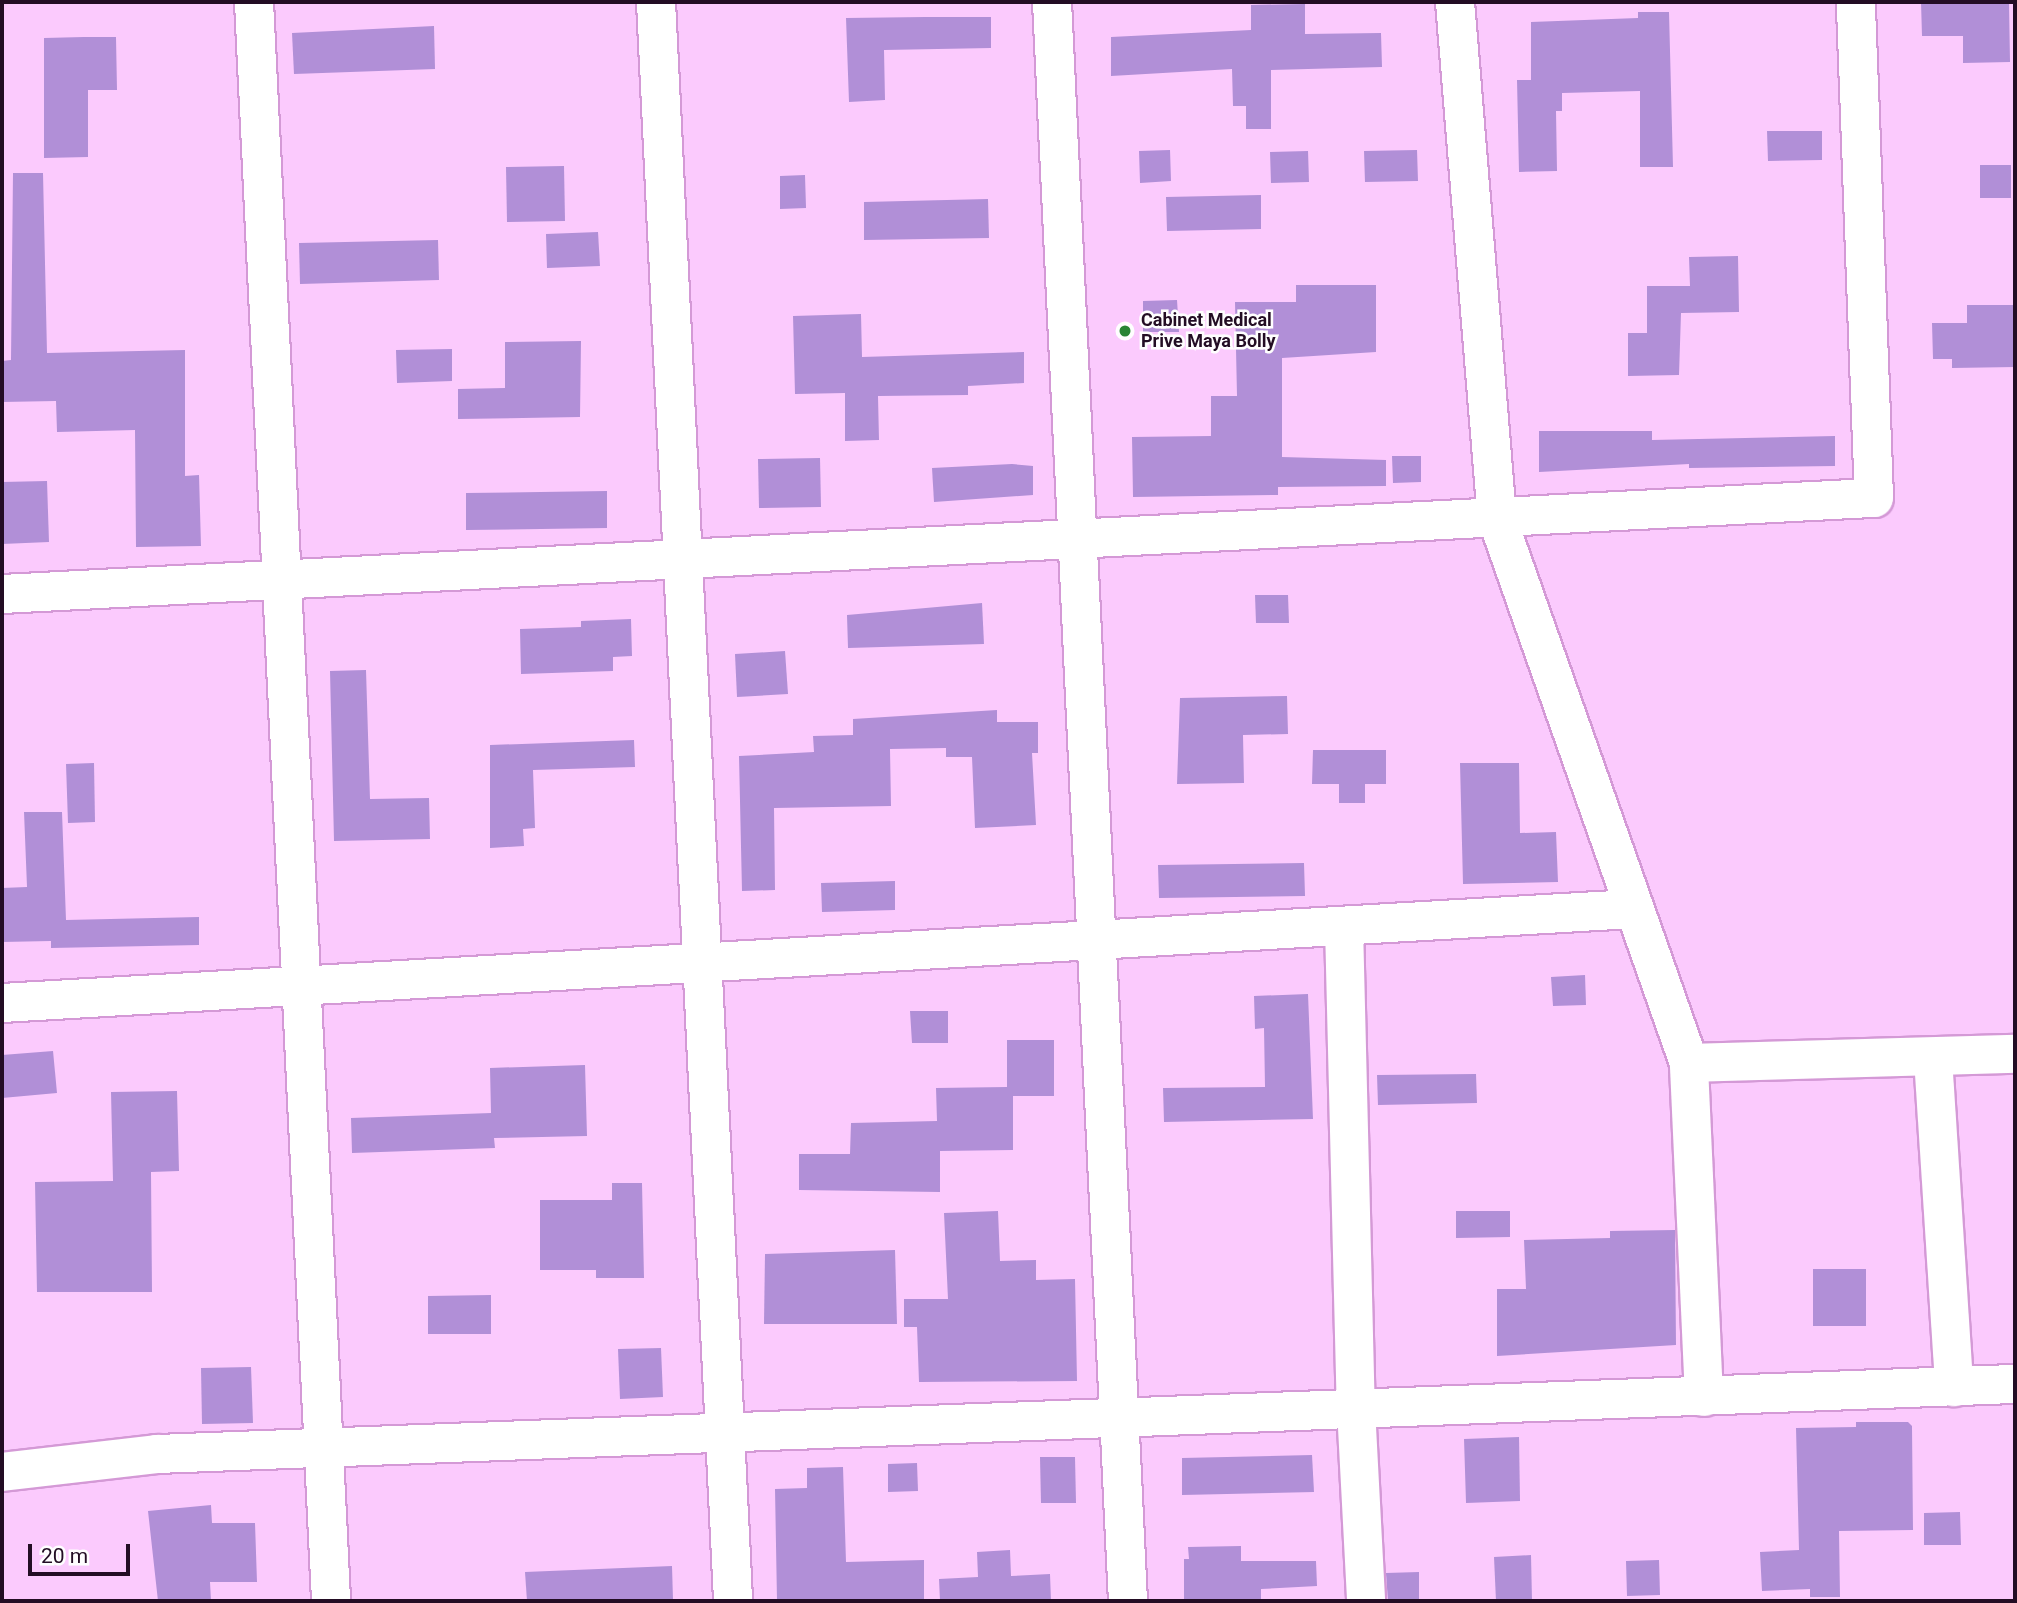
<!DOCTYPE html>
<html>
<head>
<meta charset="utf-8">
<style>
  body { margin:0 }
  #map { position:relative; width:2017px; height:1603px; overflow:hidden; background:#fbcafd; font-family:Roboto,sans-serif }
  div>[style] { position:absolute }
  .building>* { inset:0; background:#b18fd7 }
  .roads { filter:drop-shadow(2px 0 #d499d6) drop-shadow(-2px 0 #d499d6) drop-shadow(0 2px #d499d6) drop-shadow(0 -2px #d499d6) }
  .minor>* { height:38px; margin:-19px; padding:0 19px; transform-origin:19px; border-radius:19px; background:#fff }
  .dots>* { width:19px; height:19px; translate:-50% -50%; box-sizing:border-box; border:4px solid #fefefe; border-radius:50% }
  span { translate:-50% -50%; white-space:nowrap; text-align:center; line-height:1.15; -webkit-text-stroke:5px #fefefe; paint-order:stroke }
  .poi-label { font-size:18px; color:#230d24; font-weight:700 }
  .left { translate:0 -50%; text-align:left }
  .frame { position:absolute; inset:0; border:4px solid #230d24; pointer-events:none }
  .scale { position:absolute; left:28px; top:1544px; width:102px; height:32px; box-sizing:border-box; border:4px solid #230d24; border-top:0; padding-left:9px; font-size:21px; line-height:24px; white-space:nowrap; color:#230d24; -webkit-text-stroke:5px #fefefe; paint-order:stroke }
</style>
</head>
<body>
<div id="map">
  <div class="building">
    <i style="clip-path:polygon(1921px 2px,2009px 2px,2010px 62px,1963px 63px,1963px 36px,1922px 36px)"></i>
    <i style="clip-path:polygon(1305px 4px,1305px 34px,1381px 33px,1382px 67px,1271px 70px,1271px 129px,1246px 129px,1246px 106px,1233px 106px,1232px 69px,1111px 76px,1111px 37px,1251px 30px,1251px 5px)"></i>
    <i style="clip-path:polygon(1638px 12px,1669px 12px,1673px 167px,1640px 167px,1640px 91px,1562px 93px,1562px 111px,1556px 111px,1557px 171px,1519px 172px,1517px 80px,1531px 80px,1531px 22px,1638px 18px)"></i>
    <i style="clip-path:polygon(925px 17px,991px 17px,991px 48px,884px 50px,885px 100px,849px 102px,846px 18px)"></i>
    <i style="clip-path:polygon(434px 26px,435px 69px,294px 74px,292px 33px)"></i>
    <i style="clip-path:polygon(84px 37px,116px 37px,117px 90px,88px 90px,88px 157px,44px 158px,44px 38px)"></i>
    <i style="clip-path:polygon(1767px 131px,1822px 131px,1822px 160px,1768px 161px)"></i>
    <i style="clip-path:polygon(1170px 150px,1171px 181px,1140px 183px,1139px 151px)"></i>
    <i style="clip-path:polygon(1417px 150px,1418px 181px,1365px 182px,1364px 151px)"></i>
    <i style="clip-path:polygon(1308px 151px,1309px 182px,1271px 183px,1270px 152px)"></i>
    <i style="clip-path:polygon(1980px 165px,2011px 165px,2011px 198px,1980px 198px)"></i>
    <i style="clip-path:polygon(564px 166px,565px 221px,507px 222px,506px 167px)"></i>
    <i style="clip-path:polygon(13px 173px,43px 173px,47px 353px,185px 350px,185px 476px,199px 475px,201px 546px,136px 547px,135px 430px,57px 432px,56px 401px,2px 402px,2px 361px,11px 360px)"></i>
    <i style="clip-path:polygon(805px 175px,806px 208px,780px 209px,780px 176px)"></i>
    <i style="clip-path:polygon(1261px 195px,1261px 229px,1167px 231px,1166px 197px)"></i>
    <i style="clip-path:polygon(988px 199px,989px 238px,864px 240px,864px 202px)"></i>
    <i style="clip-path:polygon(598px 232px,600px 266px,547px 268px,546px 234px)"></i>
    <i style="clip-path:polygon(438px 240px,439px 280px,300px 284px,299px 243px)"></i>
    <i style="clip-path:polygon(1738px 256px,1739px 312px,1681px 313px,1679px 375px,1628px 376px,1628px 333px,1647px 333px,1647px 286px,1690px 286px,1689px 257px)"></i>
    <i style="clip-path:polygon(1296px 285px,1376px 285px,1376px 352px,1282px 358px,1282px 457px,1386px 460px,1386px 486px,1278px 487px,1278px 495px,1133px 497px,1132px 437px,1211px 436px,1211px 396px,1237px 396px,1235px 302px,1296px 302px)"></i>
    <i style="clip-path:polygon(1177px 300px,1179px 332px,1143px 332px,1143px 301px)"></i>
    <i style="clip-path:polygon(1967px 305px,2015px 305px,2015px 367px,1952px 368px,1952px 359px,1933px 359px,1932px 323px,1967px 323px)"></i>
    <i style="clip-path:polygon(861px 314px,862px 357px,1024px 352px,1024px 383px,968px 386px,968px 395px,878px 396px,879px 440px,845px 441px,845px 393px,795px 394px,793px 316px)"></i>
    <i style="clip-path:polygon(581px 341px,580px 417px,458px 419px,458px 389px,505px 388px,505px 342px)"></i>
    <i style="clip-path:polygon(452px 349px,452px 381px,397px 383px,396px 350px)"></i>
    <i style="clip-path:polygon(1539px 431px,1652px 431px,1652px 440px,1835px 436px,1835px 466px,1689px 468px,1689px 464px,1539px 472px)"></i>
    <i style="clip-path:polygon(1392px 456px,1421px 456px,1421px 482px,1393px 483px)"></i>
    <i style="clip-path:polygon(820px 458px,821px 507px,759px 508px,758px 459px)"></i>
    <i style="clip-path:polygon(1012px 464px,1033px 466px,1033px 495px,934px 502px,932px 468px)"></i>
    <i style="clip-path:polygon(47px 481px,49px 542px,2px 544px,2px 482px)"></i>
    <i style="clip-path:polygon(607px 491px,607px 528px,466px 530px,466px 493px)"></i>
    <i style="clip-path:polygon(1255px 595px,1288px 595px,1289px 623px,1256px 623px)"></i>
    <i style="clip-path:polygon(982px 603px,984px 644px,848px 648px,847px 615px)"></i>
    <i style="clip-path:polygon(631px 619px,632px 656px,613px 657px,613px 671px,521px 674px,520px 629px,581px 627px,581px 621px)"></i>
    <i style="clip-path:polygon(785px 651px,788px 694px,737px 697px,735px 654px)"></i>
    <i style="clip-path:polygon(366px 670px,370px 799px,429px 798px,430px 839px,334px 841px,330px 671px)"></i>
    <i style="clip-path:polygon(1287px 696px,1288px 734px,1243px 735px,1244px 783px,1177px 784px,1180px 698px)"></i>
    <i style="clip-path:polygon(997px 710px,997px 722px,1038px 722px,1038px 753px,1032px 753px,1036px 825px,975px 828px,972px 757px,946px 757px,946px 748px,890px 749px,891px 806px,774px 808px,775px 890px,742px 891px,739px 756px,814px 752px,813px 736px,853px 735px,853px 719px)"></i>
    <i style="clip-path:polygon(634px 740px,635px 767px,533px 770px,535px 828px,523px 829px,524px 846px,490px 848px,490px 745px)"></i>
    <i style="clip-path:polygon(1313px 750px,1386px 750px,1386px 784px,1365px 784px,1365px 803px,1339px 803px,1339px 784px,1312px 784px)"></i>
    <i style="clip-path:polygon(94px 763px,95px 822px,68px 823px,66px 764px)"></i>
    <i style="clip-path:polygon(1460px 763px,1519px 763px,1520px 833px,1556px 832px,1558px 882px,1463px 884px)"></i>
    <i style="clip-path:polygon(24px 812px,62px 812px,66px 920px,199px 917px,199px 945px,51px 948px,51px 941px,2px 942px,2px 888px,27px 887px)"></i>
    <i style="clip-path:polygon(1304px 863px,1305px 896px,1159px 898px,1158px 865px)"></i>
    <i style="clip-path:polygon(895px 881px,895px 910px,822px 912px,821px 883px)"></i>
    <i style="clip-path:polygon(1585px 975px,1586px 1005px,1553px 1006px,1551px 977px)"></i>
    <i style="clip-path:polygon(1308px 994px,1313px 1119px,1164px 1122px,1163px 1088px,1265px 1087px,1264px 1028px,1255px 1029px,1254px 996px)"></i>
    <i style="clip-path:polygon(910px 1011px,948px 1011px,948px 1043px,912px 1043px)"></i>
    <i style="clip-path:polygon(1007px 1040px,1054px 1040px,1054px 1096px,1013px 1096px,1013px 1150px,940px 1151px,940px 1192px,799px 1190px,799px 1154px,850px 1154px,851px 1123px,937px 1121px,936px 1088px,1007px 1087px)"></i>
    <i style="clip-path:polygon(53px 1051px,57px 1093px,2px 1098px,2px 1055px)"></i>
    <i style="clip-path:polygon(585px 1065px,587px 1136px,494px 1138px,495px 1148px,352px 1153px,351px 1118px,491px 1113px,490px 1068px)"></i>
    <i style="clip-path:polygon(1476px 1074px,1477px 1103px,1378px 1105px,1377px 1075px)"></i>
    <i style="clip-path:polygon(177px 1091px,179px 1171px,151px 1172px,152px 1292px,37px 1292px,35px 1182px,113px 1181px,111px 1092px)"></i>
    <i style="clip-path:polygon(612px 1183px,642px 1183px,644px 1278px,596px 1278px,596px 1270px,540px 1270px,540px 1200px,612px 1200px)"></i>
    <i style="clip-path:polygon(998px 1211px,1000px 1261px,1036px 1260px,1036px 1280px,1075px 1279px,1077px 1381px,919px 1382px,917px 1327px,904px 1327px,904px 1299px,948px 1299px,944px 1213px)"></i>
    <i style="clip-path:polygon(1456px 1211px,1510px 1211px,1510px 1237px,1456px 1238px)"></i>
    <i style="clip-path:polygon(1675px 1230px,1676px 1345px,1497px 1356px,1497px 1289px,1526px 1289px,1524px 1240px,1610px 1238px,1610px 1231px)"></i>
    <i style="clip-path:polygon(895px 1250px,897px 1324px,764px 1324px,765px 1254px)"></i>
    <i style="clip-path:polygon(1813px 1269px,1866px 1269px,1866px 1326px,1813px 1326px)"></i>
    <i style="clip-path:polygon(491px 1295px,491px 1334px,428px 1334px,428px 1296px)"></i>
    <i style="clip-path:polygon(661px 1348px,663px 1397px,620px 1399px,618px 1349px)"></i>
    <i style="clip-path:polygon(251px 1367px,253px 1423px,202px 1424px,201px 1368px)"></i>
    <i style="clip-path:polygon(1856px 1422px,1908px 1422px,1912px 1426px,1913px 1530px,1839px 1531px,1840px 1597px,1810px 1597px,1810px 1589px,1762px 1591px,1760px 1552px,1799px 1550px,1796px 1428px,1856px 1427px)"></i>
    <i style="clip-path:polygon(1519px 1437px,1520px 1501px,1466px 1503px,1464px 1439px)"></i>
    <i style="clip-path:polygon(1312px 1455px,1314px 1492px,1182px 1495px,1182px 1458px)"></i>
    <i style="clip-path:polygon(1040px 1457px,1075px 1457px,1076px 1503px,1041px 1503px)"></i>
    <i style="clip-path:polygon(917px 1463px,918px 1491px,888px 1492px,888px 1464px)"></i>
    <i style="clip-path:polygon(843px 1467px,846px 1562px,924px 1560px,924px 1601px,777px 1601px,775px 1489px,807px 1488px,807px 1468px)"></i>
    <i style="clip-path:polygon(211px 1505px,212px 1523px,255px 1523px,257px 1582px,210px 1582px,211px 1601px,158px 1601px,148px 1511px)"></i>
    <i style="clip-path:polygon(1960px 1512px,1961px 1545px,1924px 1545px,1924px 1513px)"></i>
    <i style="clip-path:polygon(1241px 1546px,1241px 1561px,1316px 1561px,1317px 1586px,1261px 1589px,1261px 1601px,1184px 1601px,1184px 1559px,1189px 1559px,1188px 1547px)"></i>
    <i style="clip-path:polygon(1010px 1550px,1011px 1576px,1050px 1574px,1051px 1601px,940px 1601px,939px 1579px,978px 1577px,977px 1552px)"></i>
    <i style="clip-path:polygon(1531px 1555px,1532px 1601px,1496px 1601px,1494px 1557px)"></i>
    <i style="clip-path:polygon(1659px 1560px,1660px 1595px,1627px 1596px,1626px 1561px)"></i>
    <i style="clip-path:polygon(672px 1566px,673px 1600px,527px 1601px,525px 1572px)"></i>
    <i style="clip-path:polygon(1419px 1572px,1419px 1601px,1388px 1601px,1386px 1573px)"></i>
  </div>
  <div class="roads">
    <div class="minor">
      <i style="left:254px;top:2px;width:1601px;rotate:87.24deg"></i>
      <i style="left:656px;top:2px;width:1601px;rotate:87.24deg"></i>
      <i style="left:1052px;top:2px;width:1601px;rotate:87.28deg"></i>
      <i style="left:1455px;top:2px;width:518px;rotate:85.35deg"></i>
      <i style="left:1497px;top:518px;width:578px;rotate:70.59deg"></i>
      <i style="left:2px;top:594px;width:1874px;rotate:-2.94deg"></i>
      <i style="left:1874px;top:498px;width:496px;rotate:-92.1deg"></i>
      <i style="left:1344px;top:926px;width:482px;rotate:88.6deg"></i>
      <i style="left:1356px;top:1408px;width:193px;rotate:87deg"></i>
      <i style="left:2px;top:1003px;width:1635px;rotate:-3.3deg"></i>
      <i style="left:1933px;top:1058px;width:330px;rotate:86.3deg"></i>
      <i style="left:1704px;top:1397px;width:334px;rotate:-92.6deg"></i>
      <i style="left:1689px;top:1063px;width:326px;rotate:-1.6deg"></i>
      <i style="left:2px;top:1472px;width:156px;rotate:-6.6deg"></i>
      <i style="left:157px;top:1454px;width:1859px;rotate:-2.16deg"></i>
    </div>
  </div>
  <div class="dots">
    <i style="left:1125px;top:331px;background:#298434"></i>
  </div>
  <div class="poi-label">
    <span class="left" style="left:1141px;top:331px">Cabinet Medical<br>Prive Maya Bolly</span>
  </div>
  <div class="frame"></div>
  <div class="scale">20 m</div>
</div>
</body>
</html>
